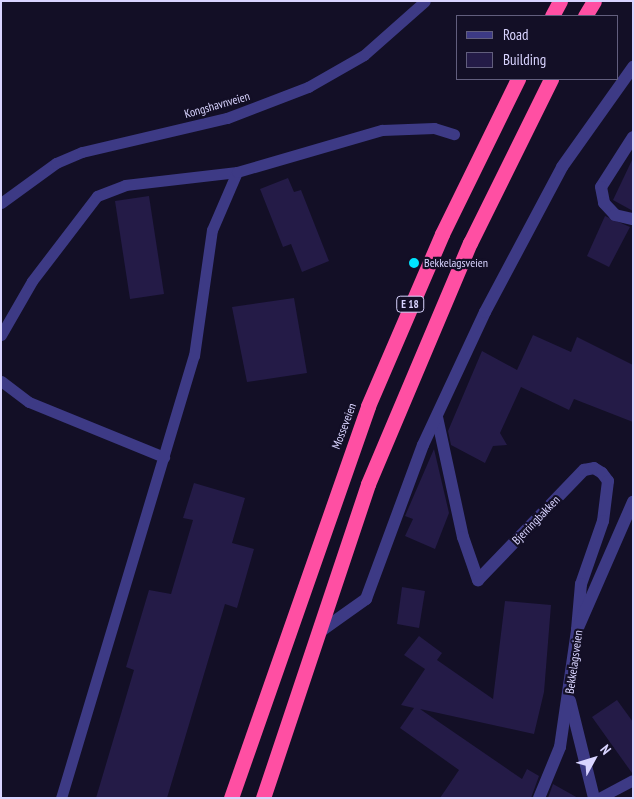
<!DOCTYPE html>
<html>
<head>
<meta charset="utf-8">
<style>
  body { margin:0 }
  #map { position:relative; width:634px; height:799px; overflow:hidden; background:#130f26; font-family:"PT Sans Narrow",sans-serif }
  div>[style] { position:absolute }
  .building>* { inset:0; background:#241b47 }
  .lane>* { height:11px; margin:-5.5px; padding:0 5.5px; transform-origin:5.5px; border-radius:5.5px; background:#3d3a85 }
  .street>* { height:12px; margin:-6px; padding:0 6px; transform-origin:6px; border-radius:6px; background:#3d3a85 }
  .highway>* { height:15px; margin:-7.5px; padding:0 7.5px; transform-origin:7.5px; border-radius:7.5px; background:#ff4fa3 }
  .dots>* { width:14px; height:14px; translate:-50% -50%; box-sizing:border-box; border:2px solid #130f26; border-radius:50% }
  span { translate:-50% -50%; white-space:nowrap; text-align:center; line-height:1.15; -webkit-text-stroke:4.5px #130f26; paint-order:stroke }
  .shield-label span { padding:1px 4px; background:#130f26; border:1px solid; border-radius:4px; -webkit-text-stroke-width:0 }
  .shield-label { font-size:11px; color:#d9d4ff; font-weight:700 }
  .street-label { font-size:12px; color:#d9d4ff }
  .poi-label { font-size:12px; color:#d9d4ff }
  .left { translate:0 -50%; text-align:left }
  .frame { position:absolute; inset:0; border:2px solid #d9d4ff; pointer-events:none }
  .legend { position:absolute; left:456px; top:15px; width:162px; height:65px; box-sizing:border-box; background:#130f26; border:1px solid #625e7d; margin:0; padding:6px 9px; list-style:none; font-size:15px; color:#d9d4ff }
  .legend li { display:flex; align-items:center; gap:10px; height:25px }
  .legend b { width:25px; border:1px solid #625e7d }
  .north { position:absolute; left:569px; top:734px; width:50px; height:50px; -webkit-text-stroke:4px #130f26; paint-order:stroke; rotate:51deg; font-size:14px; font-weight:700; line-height:20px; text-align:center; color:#d9d4ff }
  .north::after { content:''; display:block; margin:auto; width:18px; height:22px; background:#d9d4ff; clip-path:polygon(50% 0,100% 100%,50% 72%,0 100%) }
</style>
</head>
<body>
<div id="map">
  <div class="building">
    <i style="clip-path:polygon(633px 158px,633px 211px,613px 200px)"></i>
    <i style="clip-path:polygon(288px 178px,294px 192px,301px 190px,329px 261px,302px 272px,291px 244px,283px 247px,260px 189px)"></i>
    <i style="clip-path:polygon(149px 196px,164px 294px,130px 299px,115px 201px)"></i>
    <i style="clip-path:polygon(605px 216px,630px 227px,609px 267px,587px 256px)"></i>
    <i style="clip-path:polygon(294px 298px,307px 373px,247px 382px,232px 307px)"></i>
    <i style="clip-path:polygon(533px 335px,571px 352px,577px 337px,633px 365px,633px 422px,574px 399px,569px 410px,521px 387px,500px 433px,507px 445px,493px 446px,485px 463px,451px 445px,448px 431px,482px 351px,517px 370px)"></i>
    <i style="clip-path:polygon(434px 449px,449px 513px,435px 549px,405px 536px,413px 519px,405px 516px)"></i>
    <i style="clip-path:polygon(194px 483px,245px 498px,232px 543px,254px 549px,237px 608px,225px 604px,167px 798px,96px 798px,134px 670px,126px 667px,149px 590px,171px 594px,193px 520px,183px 518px)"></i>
    <i style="clip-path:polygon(402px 587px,425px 591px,419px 628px,397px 624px)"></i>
    <i style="clip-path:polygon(505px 601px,551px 605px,544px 692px,534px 734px,420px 709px,522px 779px,527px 769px,539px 776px,531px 798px,440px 798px,459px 770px,400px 728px,414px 708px,401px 705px,425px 669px,404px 655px,419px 636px,442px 653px,437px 660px,493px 699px)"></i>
    <i style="clip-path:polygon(617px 700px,633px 722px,632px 773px,592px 717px)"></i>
    <i style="clip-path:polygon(553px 784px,578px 798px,548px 798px)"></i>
  </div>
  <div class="lane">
    <i style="left:1px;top:203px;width:68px;rotate:-36deg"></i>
    <i style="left:56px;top:163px;width:28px;rotate:-23deg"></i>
    <i style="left:82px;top:152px;width:149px;rotate:-13.2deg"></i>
    <i style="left:227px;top:118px;width:87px;rotate:-20.9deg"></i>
    <i style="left:308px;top:87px;width:64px;rotate:-29.7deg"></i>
    <i style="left:364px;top:55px;width:81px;rotate:-41.5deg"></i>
    <i style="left:1px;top:335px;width:62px;rotate:-60.1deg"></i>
    <i style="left:32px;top:281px;width:107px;rotate:-52.6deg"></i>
    <i style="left:97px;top:196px;width:30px;rotate:-21deg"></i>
    <i style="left:125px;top:185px;width:113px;rotate:-6.6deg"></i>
    <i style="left:1px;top:381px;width:35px;rotate:37deg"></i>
    <i style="left:29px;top:402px;width:146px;rotate:22.2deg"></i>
    <i style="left:61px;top:798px;width:462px;rotate:-73.3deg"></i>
    <i style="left:194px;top:356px;width:127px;rotate:-81.9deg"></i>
    <i style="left:212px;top:230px;width:63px;rotate:-66.7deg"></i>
    <i style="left:237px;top:172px;width:151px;rotate:-16.2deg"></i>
    <i style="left:382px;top:130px;width:52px;rotate:-2.2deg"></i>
    <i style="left:434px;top:128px;width:21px;rotate:17deg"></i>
    <i style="left:599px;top:798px;width:38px;rotate:-28deg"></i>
  </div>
  <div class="street">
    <i style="left:633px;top:137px;width:59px;rotate:122.6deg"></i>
    <i style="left:601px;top:187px;width:16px;rotate:79deg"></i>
    <i style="left:604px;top:203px;width:16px;rotate:47deg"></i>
    <i style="left:615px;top:215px;width:18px;rotate:13deg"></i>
    <i style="left:437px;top:417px;width:123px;rotate:77.8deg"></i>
    <i style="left:463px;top:537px;width:46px;rotate:70.8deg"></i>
    <i style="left:478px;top:580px;width:153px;rotate:-46.1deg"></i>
    <i style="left:584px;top:470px;width:10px;rotate:-11deg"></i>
    <i style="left:594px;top:468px;width:9px;rotate:32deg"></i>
    <i style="left:602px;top:473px;width:10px;rotate:53deg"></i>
    <i style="left:608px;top:481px;width:40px;rotate:97.1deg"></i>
    <i style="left:603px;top:521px;width:67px;rotate:109.2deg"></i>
    <i style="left:581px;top:584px;width:46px;rotate:95deg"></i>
    <i style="left:318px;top:633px;width:59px;rotate:-35.3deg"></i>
    <i style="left:366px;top:599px;width:164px;rotate:-69.7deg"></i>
    <i style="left:423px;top:445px;width:147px;rotate:-65deg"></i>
    <i style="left:485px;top:312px;width:164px;rotate:-62deg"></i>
    <i style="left:562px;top:167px;width:123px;rotate:-54.6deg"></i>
    <i style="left:570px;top:701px;width:100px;rotate:76.1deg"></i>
    <i style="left:539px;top:798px;width:55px;rotate:-67.6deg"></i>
    <i style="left:560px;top:747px;width:118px;rotate:-81.7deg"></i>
    <i style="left:577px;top:630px;width:140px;rotate:-66.4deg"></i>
  </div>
  <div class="highway">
    <i style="left:552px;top:16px;width:17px;rotate:-62deg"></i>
    <i style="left:585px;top:16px;width:17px;rotate:-59deg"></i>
    <i style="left:231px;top:798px;width:415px;rotate:-70.7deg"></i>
    <i style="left:368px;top:406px;width:187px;rotate:-66.7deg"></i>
    <i style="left:442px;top:234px;width:173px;rotate:-63.9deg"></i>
    <i style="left:263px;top:798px;width:331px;rotate:-71.5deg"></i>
    <i style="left:368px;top:484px;width:262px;rotate:-67.1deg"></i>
    <i style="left:470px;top:243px;width:183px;rotate:-63.7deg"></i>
  </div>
  <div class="dots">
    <i style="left:414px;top:263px;background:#00e5ff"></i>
  </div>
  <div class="shield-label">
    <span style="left:410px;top:304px">E 18</span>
  </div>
  <div class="street-label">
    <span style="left:217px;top:105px;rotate:-16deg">Kongshavnveien</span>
    <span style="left:344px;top:426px;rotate:-69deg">Mosseveien</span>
    <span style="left:536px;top:520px;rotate:-46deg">Bjerringbakken</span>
    <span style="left:574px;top:662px;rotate:-82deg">Bekkelagsveien</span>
  </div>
  <div class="poi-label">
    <span class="left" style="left:424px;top:263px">Bekkelagsveien</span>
  </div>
  <div class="frame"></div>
  <ul class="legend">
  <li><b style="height:6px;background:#3d3a85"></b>Road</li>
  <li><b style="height:14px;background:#241b47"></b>Building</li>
  </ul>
  <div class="north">N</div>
</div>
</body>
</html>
